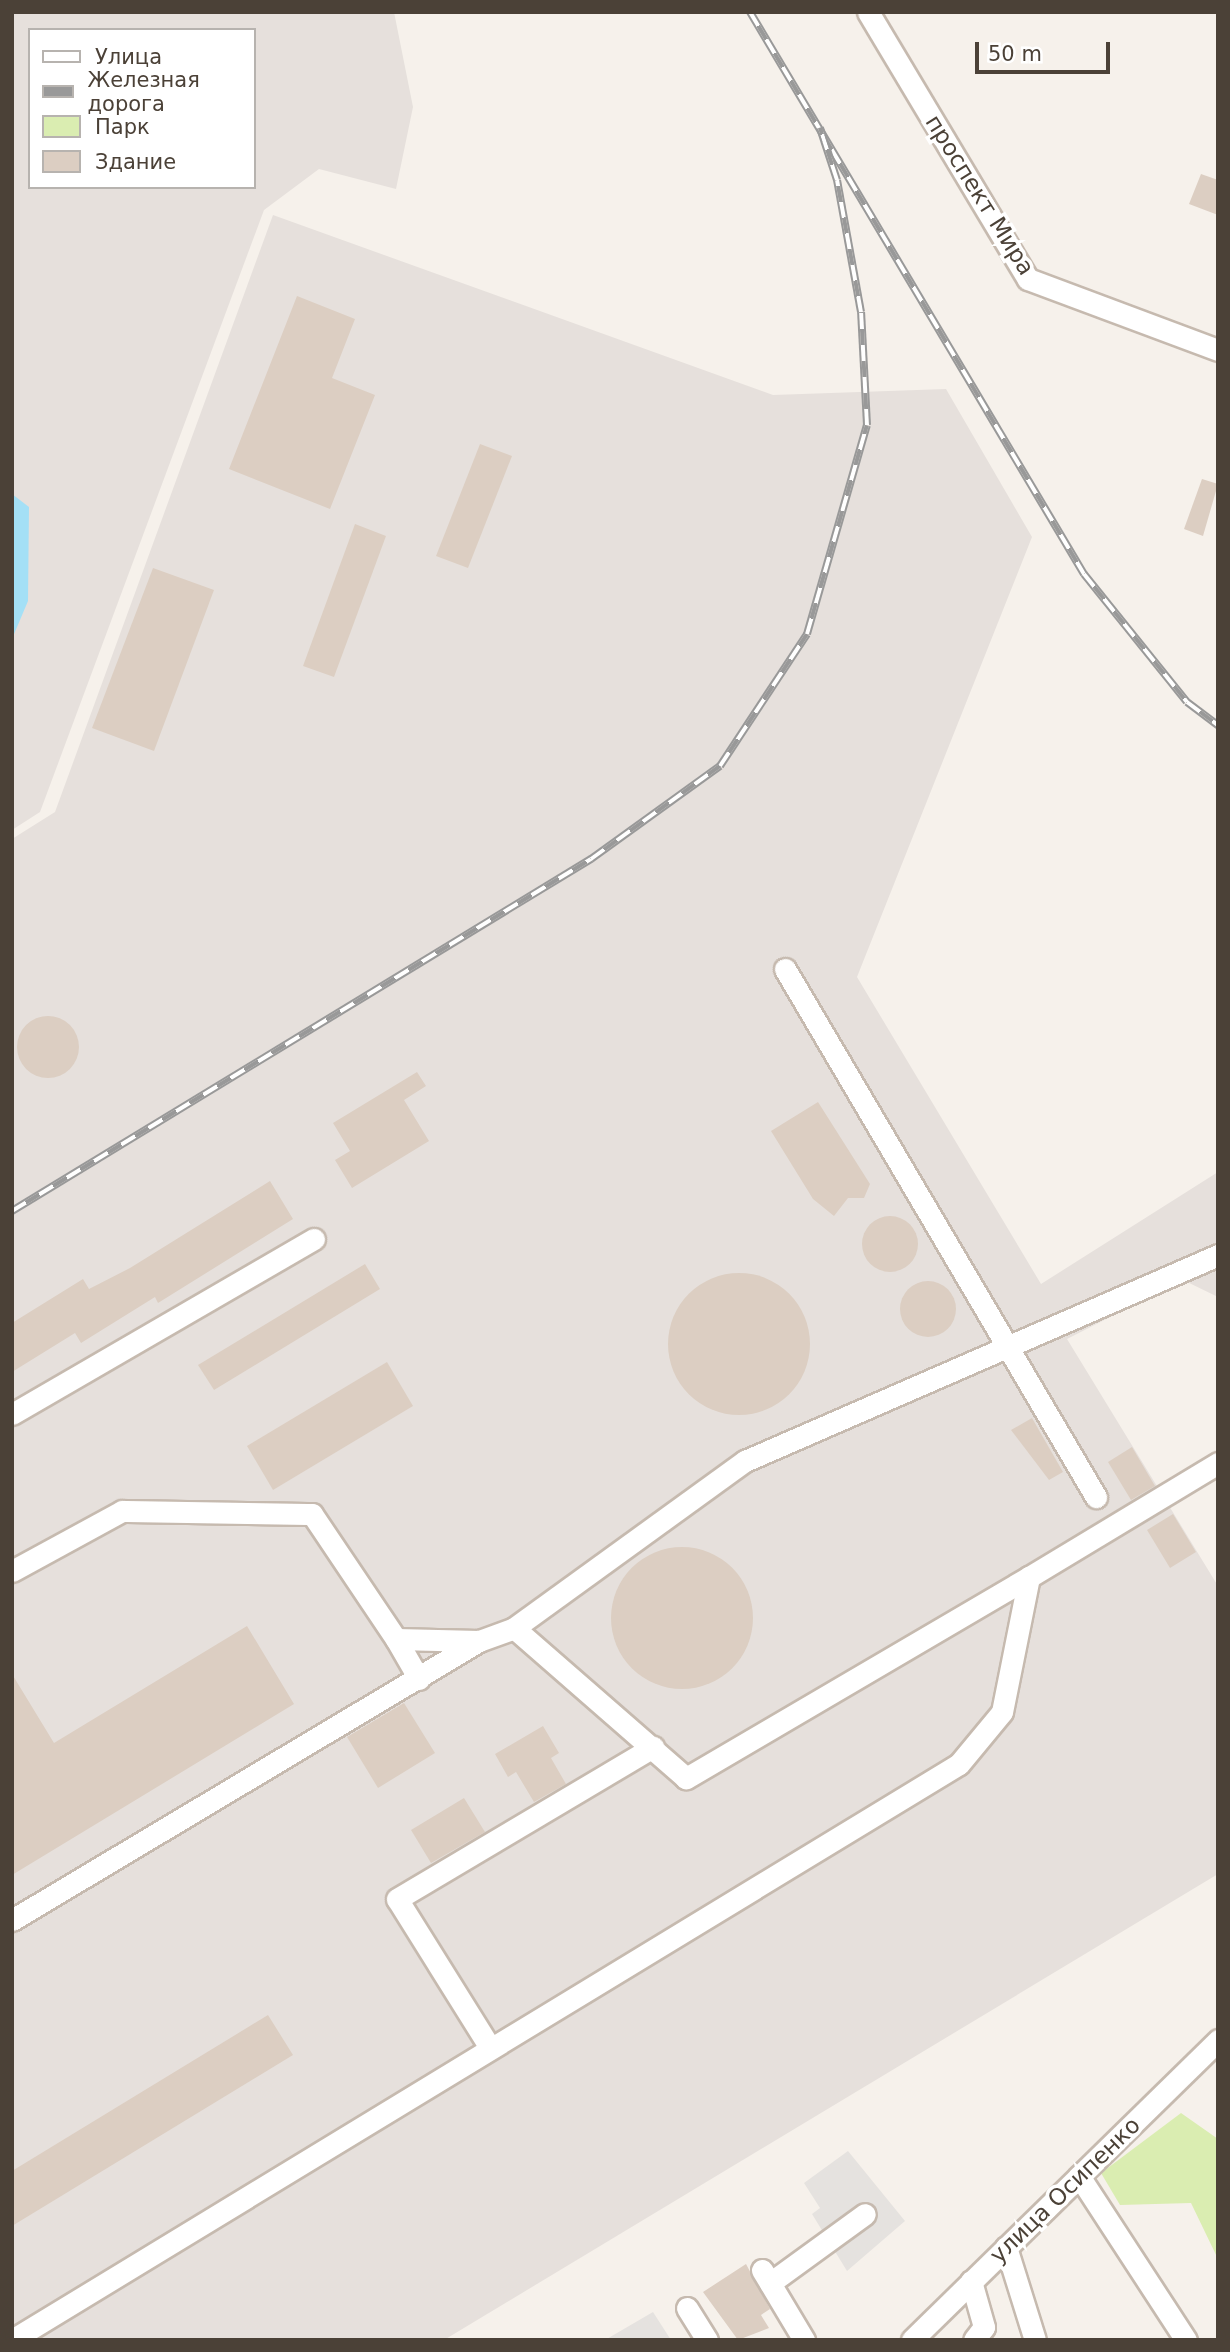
<!DOCTYPE html>
<html>
<head>
<meta charset="utf-8">
<style>
  body { margin:0 }
  #map { position:relative; width:1230px; height:2352px; overflow:hidden; background:#f6f1eb; font-family:"DejaVu Sans",sans-serif }
  div>[style] { position:absolute }
  .industrial>* { inset:0; background:#e6e0dc }
  .green>* { inset:0; background:#daedb1 }
  .parking>* { inset:0; background:#e5e2df }
  .water>* { inset:0; background:#a4e0f6 }
  .building>* { inset:0; background:#dccec2 }
  .round { border-radius:50% }
  .roads { filter:drop-shadow(2px 0 #c6baaf) drop-shadow(-2px 0 #c6baaf) drop-shadow(0 2px #c6baaf) drop-shadow(0 -2px #c6baaf) }
  .minor>* { height:21px; margin:-10.5px; padding:0 10.5px; transform-origin:10.5px; border-radius:10.5px; background:#fff }
  .rail>* { height:8px; margin-top:-4px; transform-origin:0; background:repeating-linear-gradient(90deg,#fff 0 16px,#999 0 32px); box-sizing:border-box; border-block:2px solid #999 }
  span { translate:-50% -50%; white-space:nowrap; text-align:center; line-height:1.15; -webkit-text-stroke:7px #fff; paint-order:stroke }
  .street-label { font-size:23px; color:#4b4137 }
  .frame { position:absolute; inset:0; border:14px solid #4b4137; pointer-events:none }
  .legend { position:absolute; left:28px; top:28px; width:228px; height:161px; box-sizing:border-box; background:#fff; border:2px solid #b7b3af; margin:0; padding:9px 12px; list-style:none; font-size:21px; color:#4b4137 }
  .legend li { display:flex; align-items:center; gap:14px; height:35px }
  .legend b { width:35px; border:2px solid #b7b3af }
  .scale { position:absolute; left:975px; top:42px; width:135px; height:32px; box-sizing:border-box; border:4px solid #4b4137; border-top:0; padding-left:9px; font-size:21px; line-height:24px; white-space:nowrap; color:#4b4137; -webkit-text-stroke:5px #fff; paint-order:stroke }
</style>
</head>
<body>
<div id="map">
  <div class="industrial">
    <i style="clip-path:polygon(evenodd,12px 12px,394px 12px,413px 107px,396px 189px,319px 169px,264px 210px,40px 812px,12px 830px,12px 12px,30px 30px,254px 30px,254px 187px,30px 187px,30px 30px)"></i>
    <i style="clip-path:polygon(273px 215px,773px 395px,946px 389px,1032px 537px,857px 977px,1041px 1284px,1218px 1172px,1218px 1297px,1183px 1280px,1067px 1339px,1218px 1586px,1218px 1874px,444px 2340px,12px 2340px,12px 839px,55px 812px)"></i>
  </div>
  <div class="green">
    <i style="clip-path:polygon(1181px 2113px,1218px 2139px,1218px 2259px,1191px 2203px,1120px 2205px,1101px 2173px)"></i>
  </div>
  <div class="parking">
    <i style="clip-path:polygon(848px 2151px,905px 2221px,847px 2271px,812px 2214px,820px 2208px,804px 2183px)"></i>
    <i style="clip-path:polygon(653px 2312px,671px 2340px,605px 2340px)"></i>
  </div>
  <div class="water">
    <i style="clip-path:polygon(12px 494px,29px 507px,28px 601px,12px 639px)"></i>
  </div>
  <div class="building">
    <i style="clip-path:polygon(1201px 174px,1218px 180px,1218px 215px,1189px 204px)"></i>
    <i style="clip-path:polygon(297px 296px,355px 319px,332px 378px,375px 395px,330px 509px,229px 469px)"></i>
    <i style="clip-path:polygon(480px 444px,512px 456px,468px 568px,436px 556px)"></i>
    <i style="clip-path:polygon(1202px 479px,1218px 484px,1203px 536px,1184px 529px)"></i>
    <i style="clip-path:polygon(355px 524px,386px 536px,334px 677px,303px 666px)"></i>
    <i style="clip-path:polygon(153px 568px,214px 590px,154px 751px,92px 728px)"></i>
    <i class="round" style="left:17px;top:1016px;width:62px;height:62px"></i>
    <i style="clip-path:polygon(417px 1072px,426px 1086px,404px 1100px,429px 1141px,352px 1188px,335px 1160px,350px 1151px,333px 1123px)"></i>
    <i style="clip-path:polygon(818px 1102px,870px 1184px,864px 1198px,848px 1198px,834px 1216px,813px 1199px,771px 1131px)"></i>
    <i style="clip-path:polygon(270px 1181px,293px 1219px,158px 1303px,155px 1297px,81px 1343px,75px 1333px,12px 1372px,12px 1323px,83px 1279px,89px 1289px,130px 1268px)"></i>
    <i class="round" style="left:862px;top:1216px;width:56px;height:56px"></i>
    <i style="clip-path:polygon(365px 1264px,380px 1289px,214px 1390px,198px 1365px)"></i>
    <i class="round" style="left:668px;top:1273px;width:142px;height:142px"></i>
    <i class="round" style="left:900px;top:1281px;width:56px;height:56px"></i>
    <i style="clip-path:polygon(387px 1362px,413px 1406px,273px 1490px,247px 1446px)"></i>
    <i style="clip-path:polygon(1032px 1418px,1063px 1472px,1049px 1480px,1011px 1430px)"></i>
    <i style="clip-path:polygon(1132px 1447px,1155px 1486px,1131px 1500px,1108px 1462px)"></i>
    <i style="clip-path:polygon(1173px 1514px,1196px 1552px,1170px 1568px,1147px 1530px)"></i>
    <i class="round" style="left:611px;top:1547px;width:142px;height:142px"></i>
    <i style="clip-path:polygon(247px 1626px,294px 1704px,12px 1875px,12px 1674px,54px 1743px)"></i>
    <i style="clip-path:polygon(404px 1703px,435px 1753px,378px 1788px,347px 1737px)"></i>
    <i style="clip-path:polygon(543px 1726px,559px 1753px,551px 1758px,566px 1784px,534px 1802px,516px 1772px,508px 1777px,495px 1754px)"></i>
    <i style="clip-path:polygon(464px 1798px,485px 1832px,431px 1863px,411px 1830px)"></i>
    <i style="clip-path:polygon(268px 2015px,293px 2055px,12px 2226px,12px 2171px)"></i>
    <i style="clip-path:polygon(746px 2264px,770px 2309px,761px 2315px,769px 2328px,738px 2340px,703px 2292px)"></i>
  </div>
  <div class="roads">
    <div class="minor">
      <i style="left:868px;top:12px;width:311px;rotate:59.1deg"></i>
      <i style="left:1028px;top:279px;width:203px;rotate:20.5deg"></i>
      <i style="left:785px;top:969px;width:613px;rotate:59.5deg"></i>
      <i style="left:12px;top:1414px;width:349px;rotate:-30.1deg"></i>
      <i style="left:12px;top:1571px;width:125px;rotate:-28.6deg"></i>
      <i style="left:122px;top:1511px;width:190px;rotate:0.9deg"></i>
      <i style="left:312px;top:1514px;width:151px;rotate:56.1deg"></i>
      <i style="left:396px;top:1639px;width:83px;rotate:1.4deg"></i>
      <i style="left:479px;top:1641px;width:37px;rotate:-20deg"></i>
      <i style="left:1029px;top:1577px;width:398px;rotate:149.6deg"></i>
      <i style="left:686px;top:1778px;width:228px;rotate:-138.9deg"></i>
      <i style="left:514px;top:1628px;width:285px;rotate:-35.9deg"></i>
      <i style="left:745px;top:1461px;width:516px;rotate:-23.53deg"></i>
      <i style="left:396px;top:1639px;width:46px;rotate:60.1deg"></i>
      <i style="left:12px;top:1920px;width:544px;rotate:-30.86deg"></i>
      <i style="left:489px;top:2046px;width:173px;rotate:-122deg"></i>
      <i style="left:397px;top:1899px;width:298px;rotate:-30.7deg"></i>
      <i style="left:1079px;top:2176px;width:196px;rotate:56.9deg"></i>
      <i style="left:1006px;top:2247px;width:97px;rotate:72.7deg"></i>
      <i style="left:762px;top:2270px;width:82px;rotate:59deg"></i>
      <i style="left:971px;top:2281px;width:48px;rotate:74.2deg"></i>
      <i style="left:984px;top:2327px;width:16px;rotate:128deg"></i>
      <i style="left:770px;top:2283px;width:117px;rotate:-36deg"></i>
      <i style="left:687px;top:2308px;width:38px;rotate:58deg"></i>
      <i style="left:12px;top:2340px;width:1108px;rotate:-31.31deg"></i>
      <i style="left:959px;top:1764px;width:67px;rotate:-50.4deg"></i>
      <i style="left:1002px;top:1712px;width:138px;rotate:-78.7deg"></i>
      <i style="left:1029px;top:1577px;width:221px;rotate:-31.1deg"></i>
      <i style="left:912px;top:2340px;width:429px;rotate:-44.4deg"></i>
    </div>
  </div>
  <div class="rail">
    <i style="left:750px;top:12px;width:654px;rotate:59.28deg"></i>
    <i style="left:1084px;top:574px;width:164px;rotate:51.2deg"></i>
    <i style="left:1187px;top:702px;width:39px;rotate:37deg"></i>
    <i style="left:12px;top:1211px;width:678px;rotate:-31.3deg"></i>
    <i style="left:591px;top:859px;width:159px;rotate:-35.8deg"></i>
    <i style="left:720px;top:766px;width:158px;rotate:-56.6deg"></i>
    <i style="left:807px;top:634px;width:217px;rotate:-74deg"></i>
    <i style="left:867px;top:425px;width:113px;rotate:-93deg"></i>
    <i style="left:861px;top:312px;width:134px;rotate:-100.3deg"></i>
    <i style="left:837px;top:180px;width:55px;rotate:-108.1deg"></i>
  </div>
  <div class="street-label">
    <span style="left:980px;top:195px;rotate:58deg">проспект Мира</span>
    <span style="left:1065px;top:2190px;rotate:-44deg">улица Осипенко</span>
  </div>
  <div class="frame"></div>
  <ul class="legend">
  <li><b style="height:9px;background:#fff"></b>Улица</li>
  <li><b style="height:9px;background:#999"></b>Железная дорога</li>
  <li><b style="height:19px;background:#daedb1"></b>Парк</li>
  <li><b style="height:19px;background:#dccec2"></b>Здание</li>
  </ul>
  <div class="scale">50 m</div>
</div>
</body>
</html>
